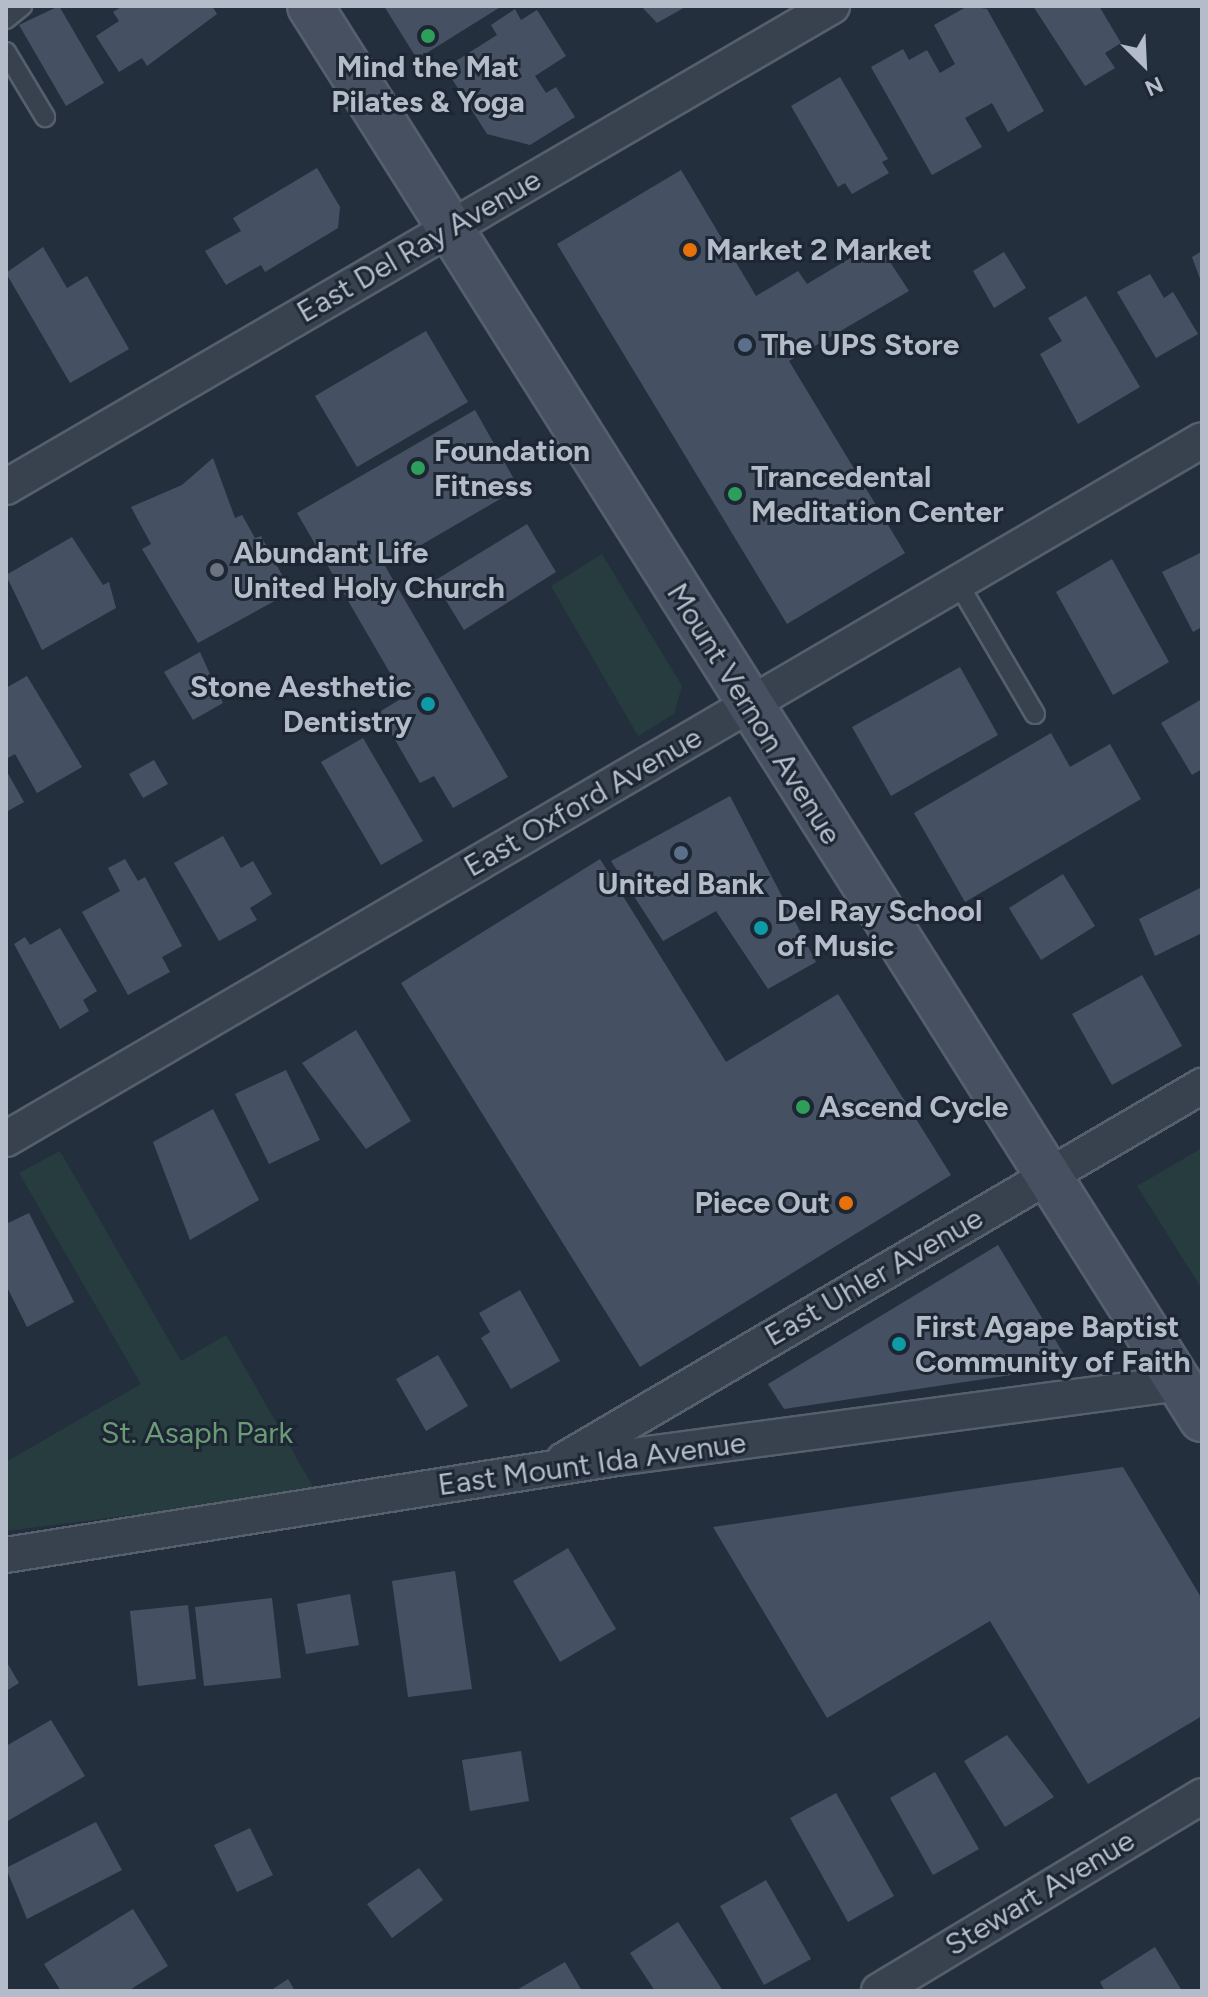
<!DOCTYPE html>
<html>
<head>
<meta charset="utf-8">
<style>
  body { margin:0 }
  #map { position:relative; width:1208px; height:1997px; overflow:hidden; background:#242f3e; font-family:Figtree,sans-serif }
  div>[style] { position:absolute }
  .green>* { inset:0; background:#263c3f }
  .building>* { inset:0; background:#455162 }
  .roads { filter:drop-shadow(2px 0 #565f6c) drop-shadow(-2px 0 #565f6c) drop-shadow(0 2px #565f6c) drop-shadow(0 -2px #565f6c) }
  .service>* { height:18px; margin:-9px; padding:0 9px; transform-origin:9px; border-radius:9px; background:#38414e }
  .minor>* { height:34px; margin:-17px; padding:0 17px; transform-origin:17px; border-radius:17px; background:#38414e }
  .secondary>* { height:44px; margin:-22px; padding:0 22px; transform-origin:22px; border-radius:22px; background:#465061 }
  .dots>* { width:22px; height:22px; translate:-50% -50%; box-sizing:border-box; border:4px solid #1d2633; border-radius:50% }
  span { translate:-50% -50%; white-space:nowrap; text-align:center; line-height:1.15; -webkit-text-stroke:6px #1d2633; paint-order:stroke }
  .poi-label { font-size:30px; color:#b4bcc9; font-weight:700 }
  .left { translate:0 -50%; text-align:left }
  .right { translate:-100% -50%; text-align:right }
  .street-label { font-size:30px; color:#b4bcc9 }
  .park-label { font-size:30px; color:#6b9a76 }
  .frame { position:absolute; inset:0; border:8px solid #b4bcc9; pointer-events:none }
  .north { position:absolute; left:1104px; top:24px; width:80px; height:80px; -webkit-text-stroke:6px #1d2633; paint-order:stroke; rotate:156deg; font-size:22px; font-weight:700; line-height:32px; text-align:center; color:#b4bcc9 }
  .north::after { content:''; display:block; margin:auto; width:28px; height:36px; background:#b4bcc9; clip-path:polygon(50% 0,100% 100%,50% 72%,0 100%) }
</style>
</head>
<body>
<div id="map">
  <div class="green">
    <i style="clip-path:polygon(602px 554px,682px 686px,674px 714px,638px 736px,551px 586px)"></i>
    <i style="clip-path:polygon(1202px 1148px,1202px 1289px,1137px 1186px)"></i>
    <i style="clip-path:polygon(60px 1151px,181px 1361px,226px 1335px,316px 1492px,6px 1531px,6px 1462px,141px 1384px,19px 1173px)"></i>
  </div>
  <div class="building">
    <i style="clip-path:polygon(59px 6px,104px 83px,66px 106px,19px 25px)"></i>
    <i style="clip-path:polygon(123px 6px,212px 6px,217px 14px,147px 66px,142px 58px,119px 72px,96px 36px,119px 21px,113px 12px)"></i>
    <i style="clip-path:polygon(384px 6px,502px 6px,417px 59px)"></i>
    <i style="clip-path:polygon(641px 6px,687px 6px,657px 23px)"></i>
    <i style="clip-path:polygon(968px 6px,987px 9px,1044px 111px,1008px 132px,992px 103px,965px 118px,982px 147px,932px 175px,871px 67px,903px 49px,909px 60px,927px 50px,940px 73px,955px 64px,934px 25px)"></i>
    <i style="clip-path:polygon(1033px 6px,1099px 6px,1121px 43px,1105px 53px,1115px 68px,1085px 86px)"></i>
    <i style="clip-path:polygon(515px 9px,521px 20px,537px 10px,566px 56px,535px 76px,546px 93px,556px 87px,575px 117px,530px 145px,487px 134px,445px 68px,497px 35px,491px 25px)"></i>
    <i style="clip-path:polygon(840px 77px,888px 159px,882px 162px,889px 173px,852px 194px,845px 183px,838px 187px,791px 106px)"></i>
    <i style="clip-path:polygon(317px 168px,340px 207px,338px 228px,265px 272px,261px 265px,226px 285px,205px 251px,241px 231px,233px 218px)"></i>
    <i style="clip-path:polygon(681px 170px,756px 296px,798px 271px,807px 284px,877px 242px,909px 291px,789px 361px,905px 553px,787px 624px,557px 244px)"></i>
    <i style="clip-path:polygon(43px 247px,67px 288px,87px 276px,129px 349px,70px 383px,6px 273px)"></i>
    <i style="clip-path:polygon(1202px 251px,1202px 284px,1192px 257px)"></i>
    <i style="clip-path:polygon(1004px 252px,1026px 288px,994px 308px,973px 271px)"></i>
    <i style="clip-path:polygon(1150px 274px,1164px 298px,1173px 292px,1198px 334px,1156px 358px,1117px 292px)"></i>
    <i style="clip-path:polygon(1086px 296px,1140px 387px,1078px 424px,1040px 354px,1062px 341px,1048px 318px)"></i>
    <i style="clip-path:polygon(426px 331px,468px 402px,357px 467px,315px 396px)"></i>
    <i style="clip-path:polygon(475px 410px,519px 488px,385px 566px,508px 777px,453px 808px,434px 776px,420px 783px,379px 712px,404px 697px,297px 513px)"></i>
    <i style="clip-path:polygon(213px 458px,235px 518px,242px 515px,255px 538px,261px 536px,291px 592px,198px 643px,142px 549px,151px 544px,131px 507px,182px 485px)"></i>
    <i style="clip-path:polygon(527px 524px,556px 572px,464px 630px,434px 581px)"></i>
    <i style="clip-path:polygon(72px 537px,103px 585px,109px 582px,116px 608px,42px 650px,6px 575px)"></i>
    <i style="clip-path:polygon(1202px 552px,1202px 627px,1193px 632px,1162px 572px)"></i>
    <i style="clip-path:polygon(1112px 559px,1169px 662px,1113px 695px,1056px 592px)"></i>
    <i style="clip-path:polygon(200px 652px,223px 703px,193px 720px,164px 672px)"></i>
    <i style="clip-path:polygon(960px 667px,998px 735px,891px 796px,852px 727px)"></i>
    <i style="clip-path:polygon(27px 676px,82px 767px,37px 793px,15px 754px,6px 759px,6px 688px)"></i>
    <i style="clip-path:polygon(1202px 699px,1202px 769px,1192px 775px,1161px 723px)"></i>
    <i style="clip-path:polygon(1051px 733px,1070px 767px,1110px 744px,1141px 799px,965px 902px,914px 813px)"></i>
    <i style="clip-path:polygon(363px 738px,423px 841px,381px 865px,321px 762px)"></i>
    <i style="clip-path:polygon(154px 760px,168px 784px,143px 798px,129px 774px)"></i>
    <i style="clip-path:polygon(6px 770px,24px 802px,6px 812px)"></i>
    <i style="clip-path:polygon(730px 796px,816px 962px,768px 989px,716px 911px,663px 941px,611px 861px)"></i>
    <i style="clip-path:polygon(223px 836px,241px 868px,253px 861px,272px 894px,250px 908px,257px 920px,219px 941px,174px 863px)"></i>
    <i style="clip-path:polygon(125px 859px,138px 881px,145px 877px,182px 946px,162px 957px,170px 972px,128px 995px,82px 912px,120px 891px,108px 868px)"></i>
    <i style="clip-path:polygon(600px 859px,726px 1062px,838px 994px,951px 1175px,640px 1367px,401px 983px)"></i>
    <i style="clip-path:polygon(1063px 874px,1095px 926px,1041px 960px,1009px 908px)"></i>
    <i style="clip-path:polygon(1202px 887px,1202px 933px,1155px 956px,1139px 919px)"></i>
    <i style="clip-path:polygon(60px 928px,97px 991px,83px 1000px,89px 1011px,60px 1029px,14px 944px,25px 937px,30px 945px)"></i>
    <i style="clip-path:polygon(1142px 975px,1182px 1046px,1112px 1085px,1072px 1014px)"></i>
    <i style="clip-path:polygon(356px 1030px,411px 1121px,366px 1149px,302px 1063px)"></i>
    <i style="clip-path:polygon(286px 1070px,320px 1140px,269px 1164px,235px 1094px)"></i>
    <i style="clip-path:polygon(213px 1109px,259px 1200px,190px 1240px,153px 1142px)"></i>
    <i style="clip-path:polygon(29px 1213px,74px 1302px,27px 1327px,6px 1285px,6px 1224px)"></i>
    <i style="clip-path:polygon(998px 1245px,1071px 1366px,784px 1409px,768px 1384px)"></i>
    <i style="clip-path:polygon(520px 1290px,560px 1361px,511px 1389px,481px 1338px,490px 1332px,479px 1313px)"></i>
    <i style="clip-path:polygon(438px 1355px,468px 1406px,426px 1431px,396px 1379px)"></i>
    <i style="clip-path:polygon(1123px 1467px,1202px 1599px,1202px 1716px,1088px 1784px,990px 1621px,827px 1718px,713px 1527px)"></i>
    <i style="clip-path:polygon(568px 1548px,616px 1629px,560px 1662px,513px 1581px)"></i>
    <i style="clip-path:polygon(455px 1571px,472px 1689px,408px 1697px,392px 1581px)"></i>
    <i style="clip-path:polygon(350px 1594px,359px 1645px,306px 1654px,297px 1604px)"></i>
    <i style="clip-path:polygon(272px 1598px,281px 1678px,204px 1686px,195px 1607px)"></i>
    <i style="clip-path:polygon(188px 1605px,196px 1679px,138px 1686px,130px 1611px)"></i>
    <i style="clip-path:polygon(6px 1661px,19px 1683px,6px 1691px)"></i>
    <i style="clip-path:polygon(51px 1720px,85px 1776px,6px 1822px,6px 1746px)"></i>
    <i style="clip-path:polygon(1007px 1735px,1054px 1797px,1005px 1827px,964px 1761px)"></i>
    <i style="clip-path:polygon(521px 1751px,529px 1801px,470px 1811px,462px 1760px)"></i>
    <i style="clip-path:polygon(935px 1772px,979px 1849px,933px 1875px,890px 1798px)"></i>
    <i style="clip-path:polygon(836px 1793px,894px 1896px,848px 1922px,790px 1818px)"></i>
    <i style="clip-path:polygon(96px 1822px,122px 1870px,27px 1919px,6px 1868px)"></i>
    <i style="clip-path:polygon(250px 1828px,273px 1875px,237px 1892px,214px 1845px)"></i>
    <i style="clip-path:polygon(419px 1868px,443px 1900px,392px 1938px,367px 1904px)"></i>
    <i style="clip-path:polygon(766px 1880px,811px 1959px,764px 1985px,720px 1906px)"></i>
    <i style="clip-path:polygon(133px 1909px,168px 1966px,128px 1991px,61px 1991px,44px 1964px)"></i>
    <i style="clip-path:polygon(678px 1922px,723px 1991px,655px 1991px,630px 1953px)"></i>
    <i style="clip-path:polygon(1155px 1947px,1182px 1991px,1105px 1991px,1100px 1982px)"></i>
    <i style="clip-path:polygon(565px 1962px,582px 1991px,515px 1991px)"></i>
    <i style="clip-path:polygon(288px 1979px,295px 1991px,270px 1991px)"></i>
  </div>
  <div class="roads">
    <div class="service">
      <i style="left:6px;top:19px;width:21px;rotate:-39deg"></i>
      <i style="left:6px;top:52px;width:76px;rotate:59deg"></i>
      <i style="left:958px;top:583px;width:152px;rotate:59.6deg"></i>
    </div>
    <div class="minor">
      <i style="left:6px;top:487px;width:956px;rotate:-30.21deg"></i>
      <i style="left:6px;top:1139px;width:1385px;rotate:-30.3deg"></i>
      <i style="left:564px;top:1460px;width:740px;rotate:-30.38deg"></i>
      <i style="left:6px;top:1555px;width:619px;rotate:-9.02deg"></i>
      <i style="left:617px;top:1458px;width:568px;rotate:-7.59deg"></i>
      <i style="left:879px;top:1991px;width:377px;rotate:-31.1deg"></i>
    </div>
    <div class="secondary">
      <i style="left:310px;top:6px;width:1671px;rotate:57.74deg"></i>
    </div>
  </div>
  <div class="dots">
    <i style="left:428px;top:36px;background:#2e9e5b"></i>
    <i style="left:690px;top:250px;background:#e8710a"></i>
    <i style="left:745px;top:345px;background:#5c6f8a"></i>
    <i style="left:418px;top:468px;background:#2e9e5b"></i>
    <i style="left:735px;top:494px;background:#2e9e5b"></i>
    <i style="left:217px;top:570px;background:#6b7280"></i>
    <i style="left:428px;top:704px;background:#0f9aa8"></i>
    <i style="left:681px;top:853px;background:#5c6f8a"></i>
    <i style="left:761px;top:928px;background:#0f9aa8"></i>
    <i style="left:803px;top:1107px;background:#2e9e5b"></i>
    <i style="left:846px;top:1203px;background:#e8710a"></i>
    <i style="left:899px;top:1344px;background:#0f9aa8"></i>
  </div>
  <div class="poi-label">
    <span style="left:428px;top:84px">Mind the Mat<br>Pilates &amp; Yoga</span>
    <span class="left" style="left:706px;top:250px">Market 2 Market</span>
    <span class="left" style="left:761px;top:345px">The UPS Store</span>
    <span class="left" style="left:434px;top:468px">Foundation<br>Fitness</span>
    <span class="left" style="left:751px;top:494px">Trancedental<br>Meditation Center</span>
    <span class="left" style="left:233px;top:570px">Abundant Life<br>United Holy Church</span>
    <span class="right" style="left:412px;top:704px">Stone Aesthetic<br>Dentistry</span>
    <span style="left:681px;top:884px">United Bank</span>
    <span class="left" style="left:777px;top:928px">Del Ray School<br>of Music</span>
    <span class="left" style="left:819px;top:1107px">Ascend Cycle</span>
    <span class="right" style="left:830px;top:1203px">Piece Out</span>
    <span class="left" style="left:915px;top:1344px">First Agape Baptist<br>Community of Faith</span>
  </div>
  <div class="street-label">
    <span style="left:419px;top:246px;rotate:-30deg">East Del Ray Avenue</span>
    <span style="left:754px;top:714px;rotate:58deg">Mount Vernon Avenue</span>
    <span style="left:583px;top:802px;rotate:-30deg">East Oxford Avenue</span>
    <span style="left:874px;top:1277px;rotate:-30deg">East Uhler Avenue</span>
    <span style="left:592px;top:1464px;rotate:-8deg">East Mount Ida Avenue</span>
    <span style="left:1040px;top:1893px;rotate:-31deg">Stewart Avenue</span>
  </div>
  <div class="park-label">
    <span style="left:197px;top:1433px">St. Asaph Park</span>
  </div>
  <div class="frame"></div>
  <div class="north">N</div>
</div>
</body>
</html>
